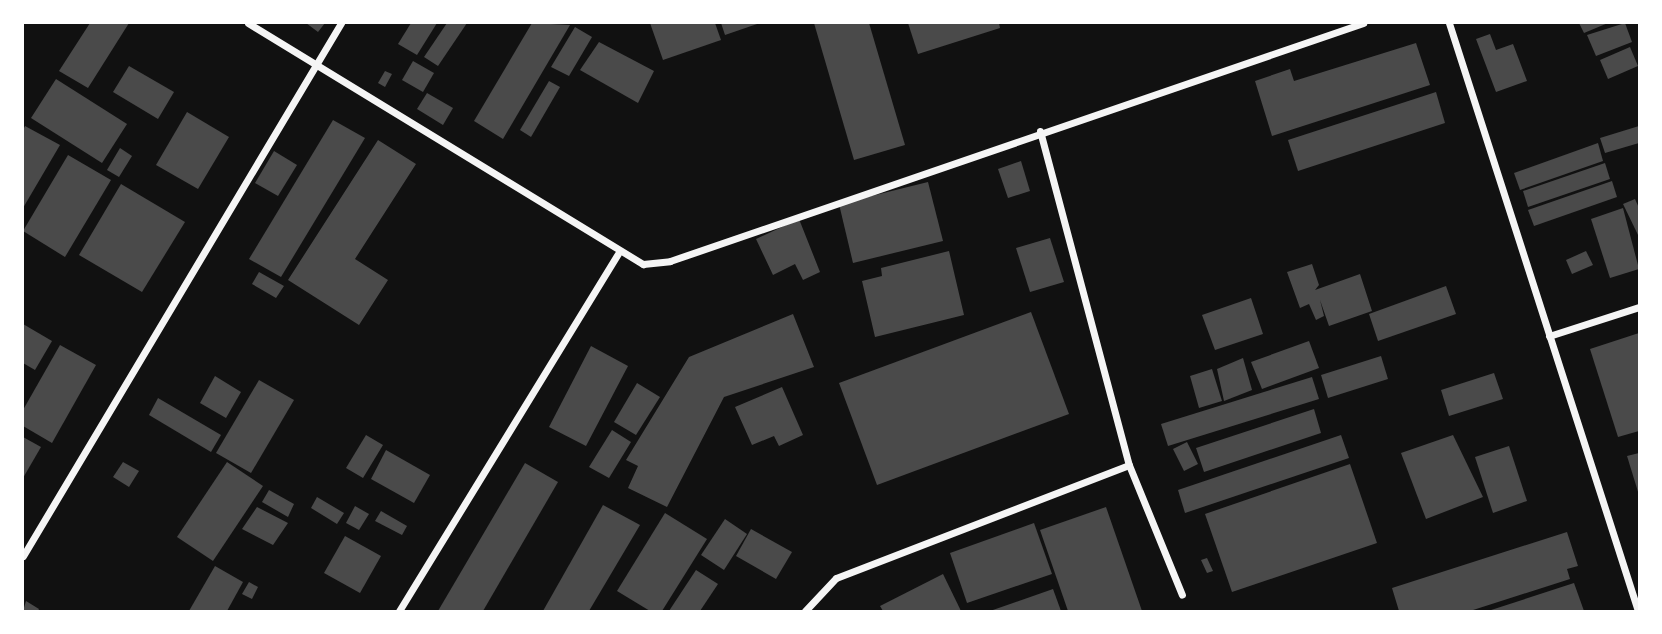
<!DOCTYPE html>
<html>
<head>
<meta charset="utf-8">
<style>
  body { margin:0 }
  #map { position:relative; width:1662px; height:634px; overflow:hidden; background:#111; font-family:Jost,sans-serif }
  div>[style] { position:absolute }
  .building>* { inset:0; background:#4a4a4a }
  .minor>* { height:7px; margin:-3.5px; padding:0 3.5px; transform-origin:3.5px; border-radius:3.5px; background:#f5f5f5 }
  span { translate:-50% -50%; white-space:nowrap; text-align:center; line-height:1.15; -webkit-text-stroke:5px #fff; paint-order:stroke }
  .frame { position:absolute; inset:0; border:24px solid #fff; pointer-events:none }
</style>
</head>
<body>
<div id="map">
  <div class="building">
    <i style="clip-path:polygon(90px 23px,129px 23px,88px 88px,59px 71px)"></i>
    <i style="clip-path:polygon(306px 23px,325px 23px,318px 32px)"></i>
    <i style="clip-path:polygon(411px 23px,437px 23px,417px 55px,398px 44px)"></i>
    <i style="clip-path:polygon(447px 23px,467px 23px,438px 66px,424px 57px)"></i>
    <i style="clip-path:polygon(532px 23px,570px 25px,503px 139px,474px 121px)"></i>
    <i style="clip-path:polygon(650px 23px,715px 23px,721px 40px,663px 60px)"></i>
    <i style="clip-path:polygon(721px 23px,760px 23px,725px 35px)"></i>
    <i style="clip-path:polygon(814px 23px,869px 23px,905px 145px,854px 160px)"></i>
    <i style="clip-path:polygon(908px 23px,999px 23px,1000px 28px,918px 54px)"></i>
    <i style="clip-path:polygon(1579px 23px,1608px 23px,1584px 33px)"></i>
    <i style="clip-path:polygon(1625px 23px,1632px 42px,1596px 56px,1587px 35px)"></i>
    <i style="clip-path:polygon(575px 27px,592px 37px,569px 76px,551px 67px)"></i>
    <i style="clip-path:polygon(1490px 34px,1496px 50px,1513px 44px,1527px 81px,1496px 92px,1476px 39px)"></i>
    <i style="clip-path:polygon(599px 42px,654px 71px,638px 103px,580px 70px)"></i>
    <i style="clip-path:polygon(1416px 43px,1430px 85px,1272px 136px,1255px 81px,1290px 69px,1294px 81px)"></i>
    <i style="clip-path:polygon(1630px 47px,1638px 66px,1608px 79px,1600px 60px)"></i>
    <i style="clip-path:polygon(413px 61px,434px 73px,423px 92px,402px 80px)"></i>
    <i style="clip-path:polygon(129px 66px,174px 92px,158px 119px,113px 92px)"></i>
    <i style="clip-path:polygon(385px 71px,392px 74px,385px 87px,378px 83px)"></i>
    <i style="clip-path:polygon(56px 79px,127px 124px,102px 163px,31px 118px)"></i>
    <i style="clip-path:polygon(549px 81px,560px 87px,531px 137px,520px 130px)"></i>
    <i style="clip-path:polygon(1436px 92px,1445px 123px,1298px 171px,1288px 140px)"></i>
    <i style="clip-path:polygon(427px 93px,453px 108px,443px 125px,417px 109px)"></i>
    <i style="clip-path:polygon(187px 112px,229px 137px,198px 189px,156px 165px)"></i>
    <i style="clip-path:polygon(333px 120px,365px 138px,281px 277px,249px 259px)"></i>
    <i style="clip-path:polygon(25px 126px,60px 145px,23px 208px,23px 130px)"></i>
    <i style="clip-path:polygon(1639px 126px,1639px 143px,1605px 153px,1600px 138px)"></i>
    <i style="clip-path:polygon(378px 140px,416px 164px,355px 259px,388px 280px,359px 325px,288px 280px)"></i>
    <i style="clip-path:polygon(1598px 143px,1603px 161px,1520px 190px,1514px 173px)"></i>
    <i style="clip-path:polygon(120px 148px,132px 156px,119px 177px,107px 170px)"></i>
    <i style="clip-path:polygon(274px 151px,297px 165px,278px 196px,255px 183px)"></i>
    <i style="clip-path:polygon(68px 155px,111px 180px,65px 257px,23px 231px)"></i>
    <i style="clip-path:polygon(1021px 161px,1030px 191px,1008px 198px,998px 169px)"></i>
    <i style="clip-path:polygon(1605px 163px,1610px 179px,1528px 207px,1523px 191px)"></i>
    <i style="clip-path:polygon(1612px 181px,1617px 197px,1534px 226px,1528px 210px)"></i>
    <i style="clip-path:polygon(928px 182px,943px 241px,853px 263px,839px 204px)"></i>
    <i style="clip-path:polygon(121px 184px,185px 222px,142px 292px,79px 255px)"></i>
    <i style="clip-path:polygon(1635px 199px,1639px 208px,1639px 237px,1623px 204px)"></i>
    <i style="clip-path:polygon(1623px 208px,1639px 269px,1610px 278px,1591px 219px)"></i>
    <i style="clip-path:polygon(799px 219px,820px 272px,803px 280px,795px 264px,773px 275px,756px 239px)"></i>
    <i style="clip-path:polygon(1050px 238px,1064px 282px,1030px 292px,1016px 248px)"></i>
    <i style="clip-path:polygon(949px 251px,964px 315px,875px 337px,862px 281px,882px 276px,881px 268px)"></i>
    <i style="clip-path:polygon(1586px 251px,1593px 265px,1572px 274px,1566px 260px)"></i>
    <i style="clip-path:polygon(1312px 264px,1319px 285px,1315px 290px,1360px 274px,1372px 311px,1329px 326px,1320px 300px,1324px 316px,1316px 320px,1309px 304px,1300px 308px,1287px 272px)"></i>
    <i style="clip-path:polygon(259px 272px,284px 286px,276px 298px,252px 284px)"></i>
    <i style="clip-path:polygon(1446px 286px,1456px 314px,1378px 341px,1369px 314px)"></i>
    <i style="clip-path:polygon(1251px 298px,1263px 334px,1215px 350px,1202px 315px)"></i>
    <i style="clip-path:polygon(1031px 312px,1069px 414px,877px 485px,839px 383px)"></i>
    <i style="clip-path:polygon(793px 314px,814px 367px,724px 397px,667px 507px,628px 488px,638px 466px,626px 460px,689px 357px)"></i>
    <i style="clip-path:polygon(23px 324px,52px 341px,35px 370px,23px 363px)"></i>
    <i style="clip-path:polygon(1639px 333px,1639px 431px,1618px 437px,1590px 349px)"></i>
    <i style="clip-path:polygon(1309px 341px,1319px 368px,1262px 389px,1251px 362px)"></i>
    <i style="clip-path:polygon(60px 345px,96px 365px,52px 443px,23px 426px,23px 410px)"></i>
    <i style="clip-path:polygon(591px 346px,628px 366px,586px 446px,549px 427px)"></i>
    <i style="clip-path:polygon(1381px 356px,1388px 379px,1328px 398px,1321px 375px)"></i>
    <i style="clip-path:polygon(1243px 358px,1252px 390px,1224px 401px,1217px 369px)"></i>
    <i style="clip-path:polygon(1212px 369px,1222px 401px,1199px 408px,1190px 376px)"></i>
    <i style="clip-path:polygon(1494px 373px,1503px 399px,1449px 416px,1441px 390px)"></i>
    <i style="clip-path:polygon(215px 376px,241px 392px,226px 418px,200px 403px)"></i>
    <i style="clip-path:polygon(1312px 377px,1319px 399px,1168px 446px,1161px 424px)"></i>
    <i style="clip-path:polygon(259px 380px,294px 400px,251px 473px,216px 453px)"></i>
    <i style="clip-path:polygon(637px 383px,660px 397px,636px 435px,614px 422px)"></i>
    <i style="clip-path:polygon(782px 387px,803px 435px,779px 446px,774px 436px,752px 445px,735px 407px)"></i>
    <i style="clip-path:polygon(158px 398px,221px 435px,211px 452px,149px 415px)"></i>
    <i style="clip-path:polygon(1314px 409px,1321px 433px,1204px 472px,1196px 448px)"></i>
    <i style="clip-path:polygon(612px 430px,631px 442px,609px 478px,589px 467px)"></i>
    <i style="clip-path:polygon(366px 435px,383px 445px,363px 478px,346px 468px)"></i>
    <i style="clip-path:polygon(1341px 435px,1349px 458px,1185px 513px,1178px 490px)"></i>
    <i style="clip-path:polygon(1453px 435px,1483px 497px,1426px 519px,1401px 453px)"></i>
    <i style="clip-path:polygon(23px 437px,41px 447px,23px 478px)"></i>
    <i style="clip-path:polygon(1187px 442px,1198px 464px,1184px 471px,1173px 449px)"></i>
    <i style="clip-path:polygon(1509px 446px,1527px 501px,1493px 513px,1475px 457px)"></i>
    <i style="clip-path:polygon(386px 450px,430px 475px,414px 503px,371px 479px)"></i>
    <i style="clip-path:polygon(1639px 453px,1639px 495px,1627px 456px)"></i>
    <i style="clip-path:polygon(123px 462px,139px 471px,129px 487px,113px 477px)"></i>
    <i style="clip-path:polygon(227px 462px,263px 486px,213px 561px,177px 537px)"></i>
    <i style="clip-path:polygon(525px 463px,558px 482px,483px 611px,438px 611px)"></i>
    <i style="clip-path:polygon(1350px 464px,1377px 543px,1232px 592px,1205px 514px)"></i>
    <i style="clip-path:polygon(269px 490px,294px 504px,288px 517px,262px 502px)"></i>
    <i style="clip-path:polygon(317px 497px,344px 513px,337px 524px,311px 508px)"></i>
    <i style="clip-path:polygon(603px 505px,640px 525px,589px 611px,543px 611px)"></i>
    <i style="clip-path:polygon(355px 506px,369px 514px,359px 530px,346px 523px)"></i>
    <i style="clip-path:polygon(257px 507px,288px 523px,273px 545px,242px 529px)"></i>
    <i style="clip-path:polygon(1106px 507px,1142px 611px,1068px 611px,1040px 530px)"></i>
    <i style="clip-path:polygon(381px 511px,407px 526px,402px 535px,375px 521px)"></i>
    <i style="clip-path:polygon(665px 513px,707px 539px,662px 611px,650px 611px,617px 591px)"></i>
    <i style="clip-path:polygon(725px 519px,747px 534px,724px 570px,701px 555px)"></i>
    <i style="clip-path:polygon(1034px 523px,1052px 574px,967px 603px,950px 553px)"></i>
    <i style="clip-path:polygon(751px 529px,792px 552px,776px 579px,736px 556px)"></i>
    <i style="clip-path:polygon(1567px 532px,1578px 566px,1567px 569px,1570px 579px,1470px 611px,1399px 611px,1392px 588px)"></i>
    <i style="clip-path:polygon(345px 536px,381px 556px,360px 593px,324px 573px)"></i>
    <i style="clip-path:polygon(1207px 558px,1213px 571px,1207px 573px,1201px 560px)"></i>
    <i style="clip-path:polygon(215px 566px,243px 582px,227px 611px,189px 611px)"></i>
    <i style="clip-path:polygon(696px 570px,718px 584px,700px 611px,669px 611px)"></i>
    <i style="clip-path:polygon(943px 574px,961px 611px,883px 611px,880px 606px)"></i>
    <i style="clip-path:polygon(249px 582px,258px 587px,252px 599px,242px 594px)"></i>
    <i style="clip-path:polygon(1574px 583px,1584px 611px,1488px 611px)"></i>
    <i style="clip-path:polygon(1053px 589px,1061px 611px,990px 611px)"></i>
    <i style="clip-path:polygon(26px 601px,39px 609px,38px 611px,23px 611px)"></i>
  </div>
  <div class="minor">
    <i style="left:248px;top:23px;width:463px;rotate:31.4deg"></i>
    <i style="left:643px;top:264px;width:27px;rotate:-6deg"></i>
    <i style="left:670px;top:261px;width:733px;rotate:-18.95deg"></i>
    <i style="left:1449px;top:23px;width:618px;rotate:72.18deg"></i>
    <i style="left:1040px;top:131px;width:346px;rotate:75.1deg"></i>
    <i style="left:1129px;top:465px;width:140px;rotate:67.8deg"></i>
    <i style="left:1549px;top:336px;width:95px;rotate:-17.9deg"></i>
    <i style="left:23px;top:556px;width:621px;rotate:-59.18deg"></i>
    <i style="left:399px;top:611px;width:419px;rotate:-58.5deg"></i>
    <i style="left:805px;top:611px;width:45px;rotate:-46.8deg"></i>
    <i style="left:836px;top:578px;width:314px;rotate:-21.1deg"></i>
  </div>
  <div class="frame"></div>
</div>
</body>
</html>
